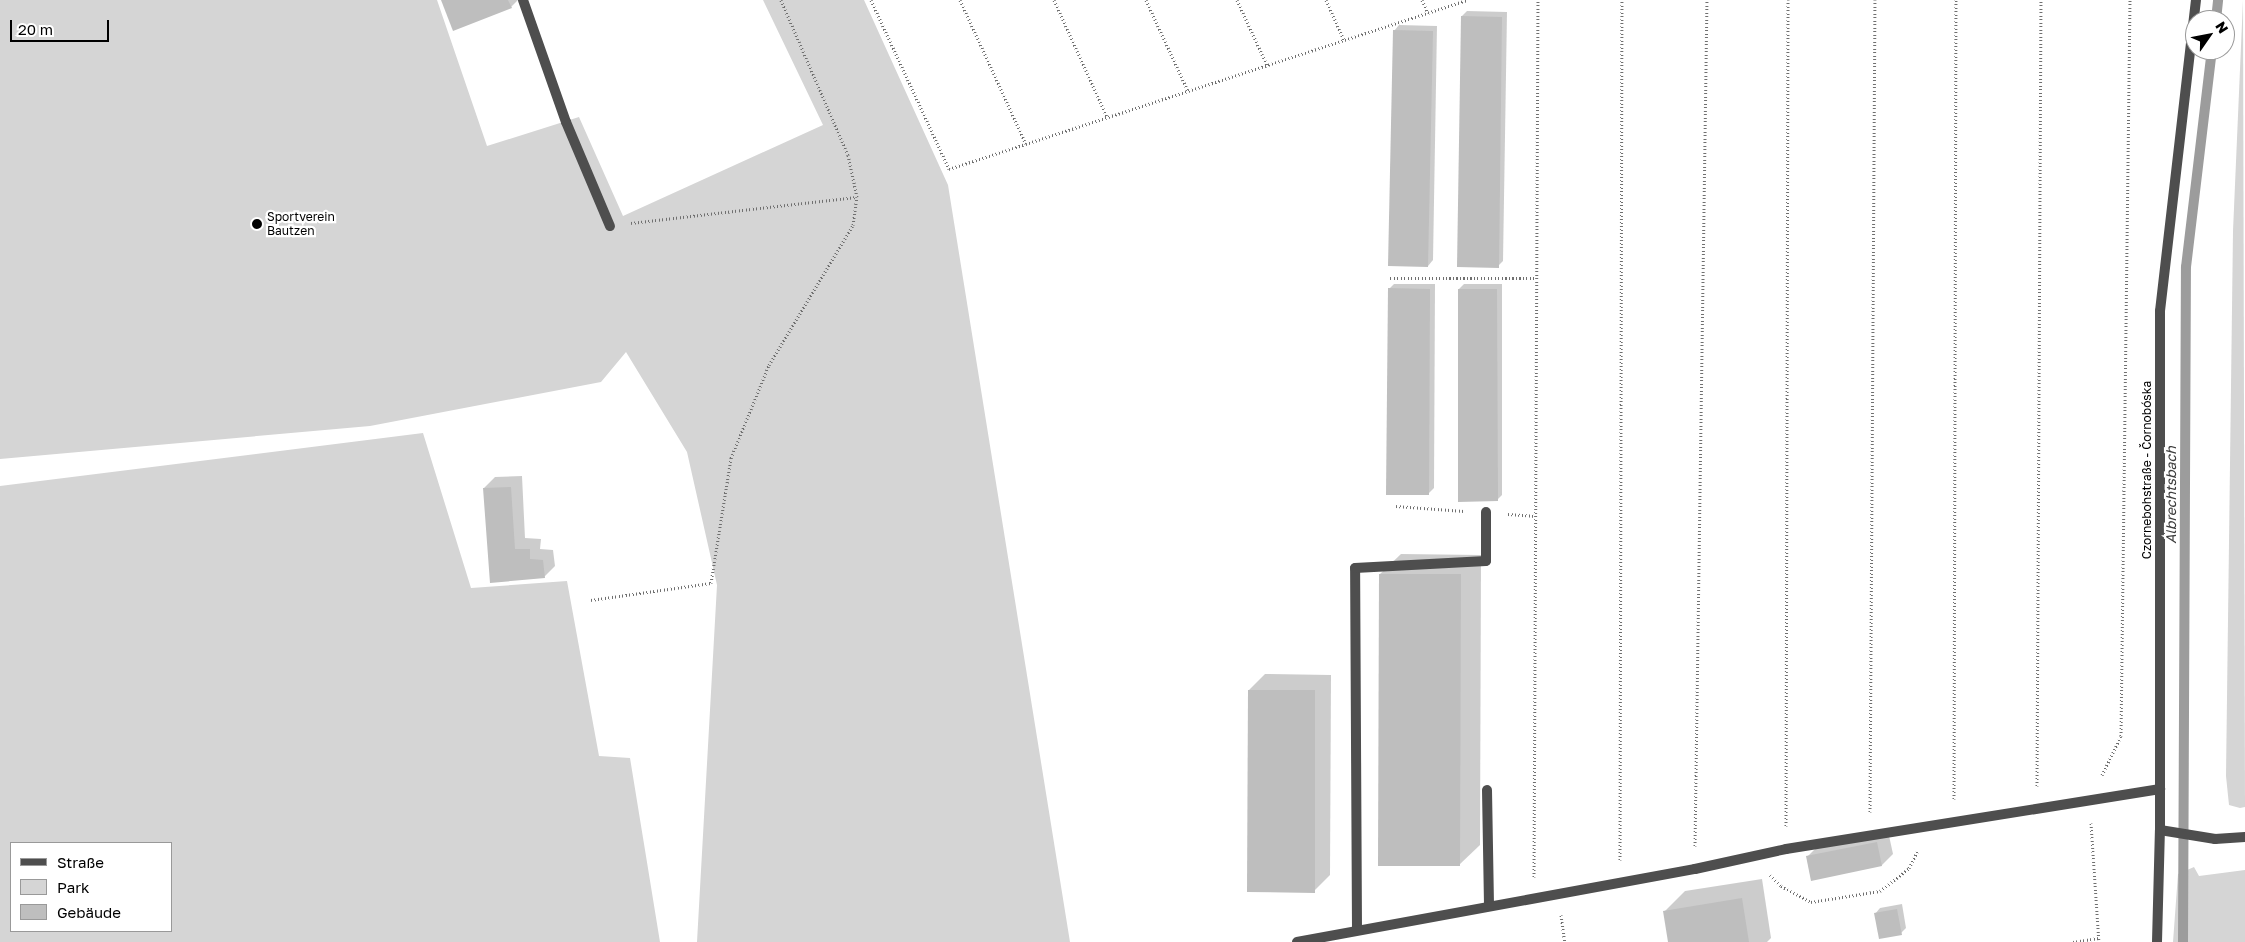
<!DOCTYPE html>
<html>
<head>
<meta charset="utf-8">
<style>
  body { margin:0 }
  #map { position:relative; width:2245px; height:942px; overflow:hidden; background:#fff; font-family:"Golos Text",sans-serif }
  div>[style] { position:absolute }
  .green>* { inset:0; background:#d5d5d5 }
  .shadow>* { inset:0; background:#0003 }
  .stream>* { height:10px; margin:-5px; padding:0 5px; transform-origin:5px; border-radius:5px; background:#9c9c9c }
  .building>* { inset:0; background:#bebebe }
  .path>* { height:3px; margin-top:-1.5px; transform-origin:0; background:repeating-linear-gradient(90deg,#707070 0 1px,transparent 0 3.5px) }
  .lane>* { height:10px; margin:-5px; padding:0 5px; transform-origin:5px; border-radius:5px; background:#4e4e4e }
  .street>* { height:10px; margin:-5px; padding:0 5px; transform-origin:5px; border-radius:5px; background:#4e4e4e }
  .dots>* { width:14px; height:14px; translate:-50% -50%; box-sizing:border-box; border:2px solid #fff; border-radius:50% }
  span { translate:-50% -50%; white-space:nowrap; text-align:center; line-height:1.15; -webkit-text-stroke:4.5px #fff; paint-order:stroke }
  .poi-label { font-size:12px; color:#000 }
  .left { translate:0 -50%; text-align:left }
  .street-label { font-size:12px; color:#000 }
  .water-label { font-size:14px; color:#3d3d3d; font-style:italic }
  .legend { position:absolute; left:10px; top:842px; width:162px; height:90px; box-sizing:border-box; background:#fff; border:1px solid #999; margin:0; padding:6px 9px; list-style:none; font-size:15px; color:#000 }
  .legend li { display:flex; align-items:center; gap:10px; height:25px }
  .legend b { width:25px; border:1px solid #999 }
  .north { position:absolute; left:2185px; top:10px; width:50px; height:50px; box-sizing:border-box; background:#fff; border:1px solid #999; border-radius:50%; rotate:57deg; font-size:14px; font-weight:700; line-height:20px; text-align:center; color:#000 }
  .north::after { content:''; display:block; margin:auto; width:18px; height:22px; background:#000; clip-path:polygon(50% 0,100% 100%,50% 72%,0 100%) }
  .scale { position:absolute; left:10px; top:20px; width:99px; height:22px; box-sizing:border-box; border:2px solid #000; border-top:0; padding-left:6px; font-size:15px; line-height:18px; white-space:nowrap; color:#000; -webkit-text-stroke:4px #fff; paint-order:stroke }
</style>
</head>
<body>
<div id="map">
  <div class="green">
    <i style="clip-path:polygon(0 0,437px 0,487px 146px,579px 117px,623px 216px,823px 125px,763px 0,864px 0,948px 185px,1070px 942px,697px 942px,717px 585px,687px 452px,626px 352px,601px 382px,370px 426px,0 459px)"></i>
    <i style="clip-path:polygon(2243px 0,2245px 807px,2240px 808px,2229px 805px,2226px 776px,2233px 231px)"></i>
    <i style="clip-path:polygon(evenodd,423px 433px,471px 588px,567px 581px,599px 756px,630px 758px,660px 942px,0 942px,0 486px,423px 433px,11px 843px,171px 843px,171px 931px,11px 931px,11px 843px)"></i>
    <i style="clip-path:polygon(2194px 867px,2199px 876px,2245px 870px,2245px 942px,2173px 942px,2178px 874px)"></i>
  </div>
  <div class="shadow">
    <i style="clip-path:polygon(442px 0,518px 0,511px 7px)"></i>
    <i style="clip-path:polygon(1467px 11px,1507px 12px,1503px 261px,1498px 266px,1462px 16px)"></i>
    <i style="clip-path:polygon(1399px 25px,1437px 26px,1433px 260px,1428px 266px,1394px 31px)"></i>
    <i style="clip-path:polygon(1394px 284px,1435px 284px,1434px 488px,1428px 494px,1389px 289px)"></i>
    <i style="clip-path:polygon(1464px 284px,1502px 284px,1502px 495px,1497px 500px,1459px 289px)"></i>
    <i style="clip-path:polygon(522px 476px,525px 538px,541px 539px,540px 549px,553px 550px,555px 566px,544px 577px,491px 582px,484px 488px,495px 477px)"></i>
    <i style="clip-path:polygon(1401px 554px,1481px 555px,1480px 845px,1459px 865px,1380px 574px)"></i>
    <i style="clip-path:polygon(1265px 674px,1331px 675px,1330px 875px,1314px 891px,1249px 690px)"></i>
    <i style="clip-path:polygon(1888px 831px,1893px 854px,1882px 865px,1807px 857px,1818px 846px)"></i>
    <i style="clip-path:polygon(1762px 879px,1771px 938px,1767px 942px,1670px 942px,1664px 912px,1685px 891px)"></i>
    <i style="clip-path:polygon(1902px 904px,1906px 928px,1901px 933px,1875px 914px,1880px 908px)"></i>
  </div>
  <div class="stream">
    <i style="left:2216px;top:20px;width:20px;rotate:-84deg"></i>
    <i style="left:2183px;top:942px;width:675px;rotate:-89.75deg"></i>
    <i style="left:2186px;top:267px;width:219px;rotate:-83.2deg"></i>
  </div>
  <div class="building">
    <i style="clip-path:polygon(441px 0,508px 0,512px 8px,453px 31px)"></i>
    <i style="clip-path:polygon(1461px 16px,1502px 17px,1499px 268px,1457px 267px)"></i>
    <i style="clip-path:polygon(1393px 30px,1433px 31px,1428px 267px,1388px 266px)"></i>
    <i style="clip-path:polygon(1388px 288px,1430px 289px,1429px 495px,1386px 495px)"></i>
    <i style="clip-path:polygon(1458px 289px,1497px 289px,1498px 501px,1458px 502px)"></i>
    <i style="clip-path:polygon(511px 487px,515px 549px,530px 549px,530px 559px,543px 560px,545px 578px,490px 583px,483px 488px)"></i>
    <i style="clip-path:polygon(1379px 574px,1461px 574px,1460px 866px,1378px 866px)"></i>
    <i style="clip-path:polygon(1248px 690px,1315px 690px,1315px 893px,1247px 892px)"></i>
    <i style="clip-path:polygon(1877px 842px,1882px 866px,1811px 881px,1806px 856px)"></i>
    <i style="clip-path:polygon(1742px 898px,1749px 942px,1668px 942px,1663px 911px)"></i>
    <i style="clip-path:polygon(1897px 909px,1902px 935px,1879px 939px,1874px 913px)"></i>
  </div>
  <div class="path">
    <i style="left:871px;top:0;width:186px;rotate:65.2deg"></i>
    <i style="left:949px;top:169px;width:545px;rotate:-18.07deg"></i>
    <i style="left:960px;top:0;width:158px;rotate:65.4deg"></i>
    <i style="left:1054px;top:0;width:128px;rotate:65.6deg"></i>
    <i style="left:1146px;top:0;width:100px;rotate:65.2deg"></i>
    <i style="left:1237px;top:0;width:72px;rotate:65.2deg"></i>
    <i style="left:1326px;top:0;width:44px;rotate:65.8deg"></i>
    <i style="left:1422px;top:0;width:14px;rotate:65deg"></i>
    <i style="left:631px;top:223px;width:227px;rotate:-6.6deg"></i>
    <i style="left:1390px;top:278px;width:146px"></i>
    <i style="left:1396px;top:506px;width:68px;rotate:4.2deg"></i>
    <i style="left:1508px;top:514px;width:27px;rotate:4deg"></i>
    <i style="left:591px;top:600px;width:121px;rotate:-8.1deg"></i>
    <i style="left:711px;top:583px;width:127px;rotate:-80.9deg"></i>
    <i style="left:731px;top:458px;width:100px;rotate:-67.8deg"></i>
    <i style="left:769px;top:365px;width:163px;rotate:-59deg"></i>
    <i style="left:853px;top:225px;width:28px;rotate:-82deg"></i>
    <i style="left:857px;top:197px;width:43px;rotate:-102.1deg"></i>
    <i style="left:848px;top:155px;width:169px;rotate:-113.4deg"></i>
    <i style="left:2102px;top:775px;width:43px;rotate:-64deg"></i>
    <i style="left:2121px;top:736px;width:736px;rotate:-89.3deg"></i>
    <i style="left:2037px;top:786px;width:786px;rotate:-89.71deg"></i>
    <i style="left:1954px;top:799px;width:799px;rotate:-89.86deg"></i>
    <i style="left:1870px;top:812px;width:812px;rotate:-89.65deg"></i>
    <i style="left:2091px;top:823px;width:119px;rotate:86.2deg"></i>
    <i style="left:1786px;top:826px;width:826px;rotate:-89.86deg"></i>
    <i style="left:1695px;top:846px;width:846px;rotate:-89.19deg"></i>
    <i style="left:1620px;top:860px;width:860px;rotate:-89.87deg"></i>
    <i style="left:1770px;top:875px;width:16px;rotate:45deg"></i>
    <i style="left:1781px;top:886px;width:34px;rotate:28deg"></i>
    <i style="left:1811px;top:902px;width:70px;rotate:-9.1deg"></i>
    <i style="left:1880px;top:891px;width:37px;rotate:-38deg"></i>
    <i style="left:1909px;top:868px;width:20px;rotate:-63deg"></i>
    <i style="left:1534px;top:877px;width:877px;rotate:-89.74deg"></i>
    <i style="left:1561px;top:915px;width:27px;rotate:82deg"></i>
    <i style="left:2073px;top:942px;width:26px;rotate:-9deg"></i>
  </div>
  <div class="lane">
    <i style="left:523px;top:0;width:129px;rotate:70.6deg"></i>
    <i style="left:566px;top:122px;width:113px;rotate:67.1deg"></i>
    <i style="left:1487px;top:790px;width:116px;rotate:89deg"></i>
    <i style="left:1357px;top:930px;width:362px;rotate:-90.3deg"></i>
    <i style="left:1355px;top:568px;width:131px;rotate:-3.1deg"></i>
    <i style="left:1486px;top:561px;width:49px;rotate:-90deg"></i>
    <i style="left:1297px;top:942px;width:405px;rotate:-10.4deg"></i>
    <i style="left:1695px;top:869px;width:93px;rotate:-12.4deg"></i>
    <i style="left:1786px;top:849px;width:379px;rotate:-9.1deg"></i>
  </div>
  <div class="street">
    <i style="left:2160px;top:830px;width:56px;rotate:9.3deg"></i>
    <i style="left:2215px;top:839px;width:30px;rotate:-4deg"></i>
    <i style="left:2157px;top:942px;width:112px;rotate:-88.5deg"></i>
    <i style="left:2160px;top:830px;width:519px;rotate:-90deg"></i>
    <i style="left:2160px;top:311px;width:313px;rotate:-83.4deg"></i>
  </div>
  <div class="dots">
    <i style="left:257px;top:224px;background:#000"></i>
  </div>
  <div class="poi-label">
    <span class="left" style="left:267px;top:224px">Sportverein<br>Bautzen</span>
  </div>
  <div class="street-label">
    <span style="left:2147px;top:470px;rotate:-90deg">Czornebohstraße - Čornobóska</span>
  </div>
  <div class="water-label">
    <span style="left:2171px;top:495px;rotate:-90deg">Albrechtsbach</span>
  </div>
  <ul class="legend">
  <li><b style="height:6px;background:#4e4e4e"></b>Straße</li>
  <li><b style="height:14px;background:#d5d5d5"></b>Park</li>
  <li><b style="height:14px;background:#bebebe"></b>Gebäude</li>
  </ul>
  <div class="north">N</div>
  <div class="scale">20 m</div>
</div>
</body>
</html>
